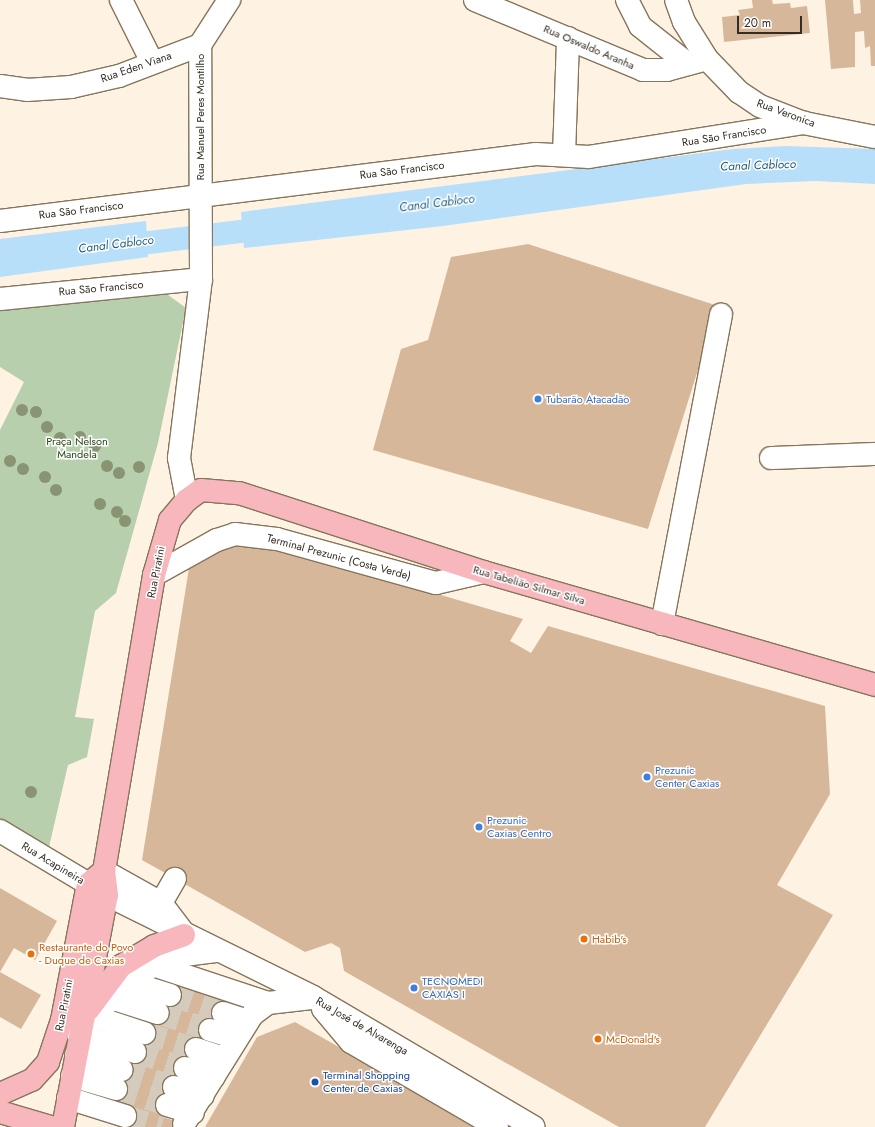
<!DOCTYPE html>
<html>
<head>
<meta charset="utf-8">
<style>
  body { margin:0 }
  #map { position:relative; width:875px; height:1127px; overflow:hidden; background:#fef3e2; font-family:Jost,sans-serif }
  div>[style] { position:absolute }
  .green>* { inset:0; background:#b7cfac }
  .water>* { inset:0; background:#b8dffa }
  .canal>* { height:23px; margin:-11.5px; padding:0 11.5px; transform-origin:11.5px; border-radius:11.5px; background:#b8dffa }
  .building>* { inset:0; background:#d7b799 }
  .minor-tunnel>* { height:22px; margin-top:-11px; transform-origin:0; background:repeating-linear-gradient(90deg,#d5cbbc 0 22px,transparent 0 33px) }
  .roads { filter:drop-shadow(1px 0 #85755b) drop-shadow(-1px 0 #85755b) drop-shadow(0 1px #85755b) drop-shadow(0 -1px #85755b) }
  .minor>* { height:22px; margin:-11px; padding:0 11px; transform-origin:11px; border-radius:11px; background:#fff }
  .major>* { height:22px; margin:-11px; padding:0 11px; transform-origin:11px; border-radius:11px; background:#f8b7bc }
  .trees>* { width:12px; height:12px; margin:-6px; border-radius:50%; background:#889472 }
  .dots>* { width:11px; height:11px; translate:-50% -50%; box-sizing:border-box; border:2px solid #fff; border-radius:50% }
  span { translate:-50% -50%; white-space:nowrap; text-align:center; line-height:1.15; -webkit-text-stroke:3px #fff; paint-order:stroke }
  .street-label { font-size:11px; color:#332d22 }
  .shop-label { font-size:11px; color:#366cbe }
  .left { translate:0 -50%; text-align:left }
  .park-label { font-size:11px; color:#274716 }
  .food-label { font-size:11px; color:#c56008 }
  .transit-label { font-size:11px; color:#164399 }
  .water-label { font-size:12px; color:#1c5b7e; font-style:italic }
  .scale { position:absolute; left:737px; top:16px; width:65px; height:18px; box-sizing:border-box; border:2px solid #332d22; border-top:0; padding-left:5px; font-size:12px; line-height:14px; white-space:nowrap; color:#332d22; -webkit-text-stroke:3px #fff; paint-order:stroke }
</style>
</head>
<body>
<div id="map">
  <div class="green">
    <i style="clip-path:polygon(164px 292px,186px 308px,158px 443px,116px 593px,95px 611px,75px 717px,94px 719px,87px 757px,68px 765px,49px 847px,0 824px,0 430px,24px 382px,0 367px,0 307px)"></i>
  </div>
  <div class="water">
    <i style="clip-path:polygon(786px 146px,875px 149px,875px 184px,816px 181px,746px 184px,443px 226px,244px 248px,241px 212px,733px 149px)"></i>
    <i style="clip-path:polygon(146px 221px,148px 257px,0 277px,0 239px)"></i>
  </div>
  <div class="canal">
    <i style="left:116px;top:246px;width:158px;rotate:-6.9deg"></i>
  </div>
  <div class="building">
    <i style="clip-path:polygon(752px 0,772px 0,773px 4px,790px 3px,791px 8px,807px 6px,810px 33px,724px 42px,722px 17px,740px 15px,738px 10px,753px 8px)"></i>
    <i style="clip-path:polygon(825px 0,853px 0,854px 14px,861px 13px,860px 0,875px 0,875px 66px,871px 66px,870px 46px,865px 48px,864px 31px,855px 32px,855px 67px,831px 69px)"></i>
    <i style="clip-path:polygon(528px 244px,718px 306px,648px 529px,373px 450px,401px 349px,428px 340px,451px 257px)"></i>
    <i style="clip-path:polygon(236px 539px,270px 545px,523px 619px,510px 641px,531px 653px,548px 626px,825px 706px,830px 794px,777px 885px,833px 915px,705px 1127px,619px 1127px,344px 971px,340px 948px,331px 943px,305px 952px,142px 860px,190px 562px)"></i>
    <i style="clip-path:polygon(0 888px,57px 921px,35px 960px,14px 948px,0 972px,41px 995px,21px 1029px,0 1017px)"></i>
    <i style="clip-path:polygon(184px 980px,240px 999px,237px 1009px,219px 1025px,212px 1023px,205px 1044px,180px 1085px,175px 1083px,163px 1117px,192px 1127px,143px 1127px,123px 1120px,111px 1104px,124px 1066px,129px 1068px,144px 1033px,152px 1033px,159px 1010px,165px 1012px,171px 993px,179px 996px)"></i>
    <i style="clip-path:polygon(295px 1022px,479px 1127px,205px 1127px,257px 1037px)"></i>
  </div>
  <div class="minor-tunnel">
    <i style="left:170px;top:995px;width:56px;rotate:18.8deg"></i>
    <i style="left:158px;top:1013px;width:55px;rotate:18.1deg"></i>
    <i style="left:144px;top:1033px;width:54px;rotate:17.1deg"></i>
    <i style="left:135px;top:1052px;width:52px;rotate:17.7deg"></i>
    <i style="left:122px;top:1070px;width:55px;rotate:18.1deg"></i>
    <i style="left:116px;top:1089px;width:53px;rotate:17.4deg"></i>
    <i style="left:125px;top:1116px;width:38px;rotate:17deg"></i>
  </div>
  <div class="roads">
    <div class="minor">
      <i style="left:121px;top:0;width:69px;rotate:63.4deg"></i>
      <i style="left:475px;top:0;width:182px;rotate:22.6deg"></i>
      <i style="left:643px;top:70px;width:24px"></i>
      <i style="left:667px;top:70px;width:41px;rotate:-15.4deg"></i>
      <i style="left:627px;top:0;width:29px;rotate:63deg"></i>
      <i style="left:640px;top:26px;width:61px;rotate:38.4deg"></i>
      <i style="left:676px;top:0;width:23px;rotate:70deg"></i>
      <i style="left:684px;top:22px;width:44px;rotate:58.1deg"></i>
      <i style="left:707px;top:59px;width:46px;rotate:45.9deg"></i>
      <i style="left:739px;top:92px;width:25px;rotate:34deg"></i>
      <i style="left:760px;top:106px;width:47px;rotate:21.1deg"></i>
      <i style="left:804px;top:123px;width:72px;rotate:11.2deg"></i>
      <i style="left:0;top:86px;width:27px;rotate:8deg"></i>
      <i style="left:27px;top:90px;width:44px;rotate:-3.9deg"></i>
      <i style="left:71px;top:87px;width:49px;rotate:-12.9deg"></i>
      <i style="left:119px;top:76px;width:87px;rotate:-20.9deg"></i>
      <i style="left:564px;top:155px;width:117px;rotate:-88deg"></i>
      <i style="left:0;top:221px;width:540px;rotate:-7.13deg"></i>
      <i style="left:536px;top:154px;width:53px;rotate:3.2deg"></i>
      <i style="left:589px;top:157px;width:218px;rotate:-9deg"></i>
      <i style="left:0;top:299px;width:202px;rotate:-5.7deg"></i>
      <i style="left:771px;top:458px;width:104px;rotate:-2.2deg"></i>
      <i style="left:187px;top:500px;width:43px;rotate:-100.8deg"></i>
      <i style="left:179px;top:458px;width:180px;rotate:-83deg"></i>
      <i style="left:201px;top:279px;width:234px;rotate:-90.2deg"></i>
      <i style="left:200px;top:45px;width:54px;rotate:-57.2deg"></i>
      <i style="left:154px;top:575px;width:72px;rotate:-29.1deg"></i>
      <i style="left:217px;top:540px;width:19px;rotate:-18deg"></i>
      <i style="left:235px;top:534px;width:42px;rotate:6.8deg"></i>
      <i style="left:277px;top:539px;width:165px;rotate:15.5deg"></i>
      <i style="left:436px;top:583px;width:49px;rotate:-12.9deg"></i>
      <i style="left:662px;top:624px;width:315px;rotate:-79.2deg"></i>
      <i style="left:0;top:831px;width:125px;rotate:30.9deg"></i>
      <i style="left:107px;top:895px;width:230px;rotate:26.3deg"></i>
      <i style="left:313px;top:997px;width:256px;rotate:30.5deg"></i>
      <i style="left:104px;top:871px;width:65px;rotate:29.3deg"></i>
      <i style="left:161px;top:903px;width:35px;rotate:53deg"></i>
      <i style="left:161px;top:903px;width:28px;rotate:-60deg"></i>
      <i style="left:153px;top:965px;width:121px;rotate:18.3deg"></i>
      <i style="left:129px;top:982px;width:43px;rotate:17.6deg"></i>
      <i style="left:111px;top:998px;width:49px;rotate:17.7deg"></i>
      <i style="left:323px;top:1009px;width:43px;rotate:49.7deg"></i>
      <i style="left:351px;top:1042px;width:169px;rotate:30.2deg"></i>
      <i style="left:223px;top:1013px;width:26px;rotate:18deg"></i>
      <i style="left:95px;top:1017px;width:52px;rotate:18.1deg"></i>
      <i style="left:210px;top:1030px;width:27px;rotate:17deg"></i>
      <i style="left:196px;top:1049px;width:29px;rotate:18deg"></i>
      <i style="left:135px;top:1052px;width:59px;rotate:-163.1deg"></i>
      <i style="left:79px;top:1035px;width:49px;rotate:-49.1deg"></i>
      <i style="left:111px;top:998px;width:53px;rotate:-38.2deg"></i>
      <i style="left:153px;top:965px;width:33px;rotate:-18deg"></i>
      <i style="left:184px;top:955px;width:34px;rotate:-7deg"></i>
      <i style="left:76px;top:1055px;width:48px;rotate:18.1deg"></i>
      <i style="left:185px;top:1068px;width:30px;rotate:17deg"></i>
      <i style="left:72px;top:1076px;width:46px;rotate:16.5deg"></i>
      <i style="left:174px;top:1087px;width:30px;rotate:17deg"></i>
      <i style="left:68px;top:1098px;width:60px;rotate:17.5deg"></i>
      <i style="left:167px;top:1105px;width:27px;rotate:17deg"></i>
      <i style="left:184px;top:1124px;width:128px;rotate:-58deg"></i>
      <i style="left:252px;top:1015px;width:20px;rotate:-37deg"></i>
      <i style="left:268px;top:1003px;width:44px;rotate:-6.5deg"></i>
    </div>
    <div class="major">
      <i style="left:89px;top:1009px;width:54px;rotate:-53.3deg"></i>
      <i style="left:121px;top:966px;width:39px;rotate:-31deg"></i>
      <i style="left:154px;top:946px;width:32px;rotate:-20deg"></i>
      <i style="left:0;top:1094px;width:35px;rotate:-24deg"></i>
      <i style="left:32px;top:1080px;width:24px;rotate:-48deg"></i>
      <i style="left:48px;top:1062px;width:44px;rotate:-71.6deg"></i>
      <i style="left:62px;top:1020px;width:138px;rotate:-79.2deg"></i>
      <i style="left:88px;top:884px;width:21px;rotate:-39deg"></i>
      <i style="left:0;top:1112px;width:53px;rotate:16.4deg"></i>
      <i style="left:63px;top:1127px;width:236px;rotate:-79.3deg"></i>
      <i style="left:107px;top:895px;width:24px;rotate:-97deg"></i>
      <i style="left:104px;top:871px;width:300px;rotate:-80.4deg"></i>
      <i style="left:154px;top:575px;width:57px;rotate:-73.8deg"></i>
      <i style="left:170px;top:520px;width:26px;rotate:-50deg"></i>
      <i style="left:187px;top:500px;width:17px;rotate:-36deg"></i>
      <i style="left:201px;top:490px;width:38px;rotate:5deg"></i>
      <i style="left:239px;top:493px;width:257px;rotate:17.9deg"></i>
      <i style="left:484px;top:572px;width:407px;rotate:16.1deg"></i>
    </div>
  </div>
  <div class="trees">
    <i style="left:22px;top:410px"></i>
    <i style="left:36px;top:412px"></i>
    <i style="left:47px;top:427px"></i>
    <i style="left:80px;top:437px"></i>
    <i style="left:60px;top:438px"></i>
    <i style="left:95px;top:446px"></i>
    <i style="left:10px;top:461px"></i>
    <i style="left:107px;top:466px"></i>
    <i style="left:139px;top:467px"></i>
    <i style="left:23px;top:469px"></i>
    <i style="left:119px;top:473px"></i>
    <i style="left:45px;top:477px"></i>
    <i style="left:56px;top:490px"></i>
    <i style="left:100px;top:504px"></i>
    <i style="left:117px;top:512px"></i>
    <i style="left:125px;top:521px"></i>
    <i style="left:31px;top:792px"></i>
  </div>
  <div class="dots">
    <i style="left:538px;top:399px;background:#3f7fe0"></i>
    <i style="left:647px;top:777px;background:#3f7fe0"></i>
    <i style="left:479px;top:827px;background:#3f7fe0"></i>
    <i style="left:584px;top:939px;background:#e8710a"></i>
    <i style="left:31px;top:954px;background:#e8710a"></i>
    <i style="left:414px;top:988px;background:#3f7fe0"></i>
    <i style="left:598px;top:1039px;background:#e8710a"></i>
    <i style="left:315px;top:1082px;background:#1a4fb4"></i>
  </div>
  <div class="street-label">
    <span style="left:589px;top:47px;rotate:23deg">Rua Oswaldo Aranha</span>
    <span style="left:136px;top:67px;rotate:-19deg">Rua Eden Viana</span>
    <span style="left:786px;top:113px;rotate:20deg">Rua Veronica</span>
    <span style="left:200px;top:117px;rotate:-90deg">Rua Manuel Peres Montilho</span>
    <span style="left:724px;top:136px;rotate:-9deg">Rua São Francisco</span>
    <span style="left:402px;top:170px;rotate:-7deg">Rua São Francisco</span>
    <span style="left:81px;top:210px;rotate:-7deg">Rua São Francisco</span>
    <span style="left:101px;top:288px;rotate:-5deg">Rua Sāo Francisco</span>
    <span style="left:339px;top:557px;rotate:15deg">Terminal Prezunic (Costa Verde)</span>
    <span style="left:156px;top:572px;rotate:-79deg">Rua Piratini</span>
    <span style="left:529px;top:585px;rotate:16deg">Rua Tabelião Silmar Silva</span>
    <span style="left:53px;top:863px;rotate:31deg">Rua Acapineira</span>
    <span style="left:64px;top:1005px;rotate:-79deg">Rua Piratini</span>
    <span style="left:362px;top:1026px;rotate:30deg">Rua José de Alvarenga</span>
  </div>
  <div class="shop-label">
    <span class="left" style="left:546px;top:399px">Tubarão Atacadão</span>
    <span class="left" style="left:655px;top:777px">Prezunic<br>Center Caxias</span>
    <span class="left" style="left:487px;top:827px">Prezunic<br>Caxias Centro</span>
    <span class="left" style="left:422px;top:988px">TECNOMEDI<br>CAXIAS I</span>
  </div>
  <div class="park-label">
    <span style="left:77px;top:448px">Praça Nelson<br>Mandela</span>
  </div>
  <div class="food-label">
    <span class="left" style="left:592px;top:939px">Habib's</span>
    <span class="left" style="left:39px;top:954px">Restaurante do Povo<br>- Duque de Caxias</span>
    <span class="left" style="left:606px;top:1039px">McDonald's</span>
  </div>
  <div class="transit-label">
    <span class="left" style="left:323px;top:1082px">Terminal Shopping<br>Center de Caxias</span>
  </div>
  <div class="water-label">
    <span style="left:758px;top:166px;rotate:-2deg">Canal Cabloco</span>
    <span style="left:437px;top:204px;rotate:-7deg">Canal Cabloco</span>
    <span style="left:116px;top:245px;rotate:-7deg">Canal Cabloco</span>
  </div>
  <div class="scale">20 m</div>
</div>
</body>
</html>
